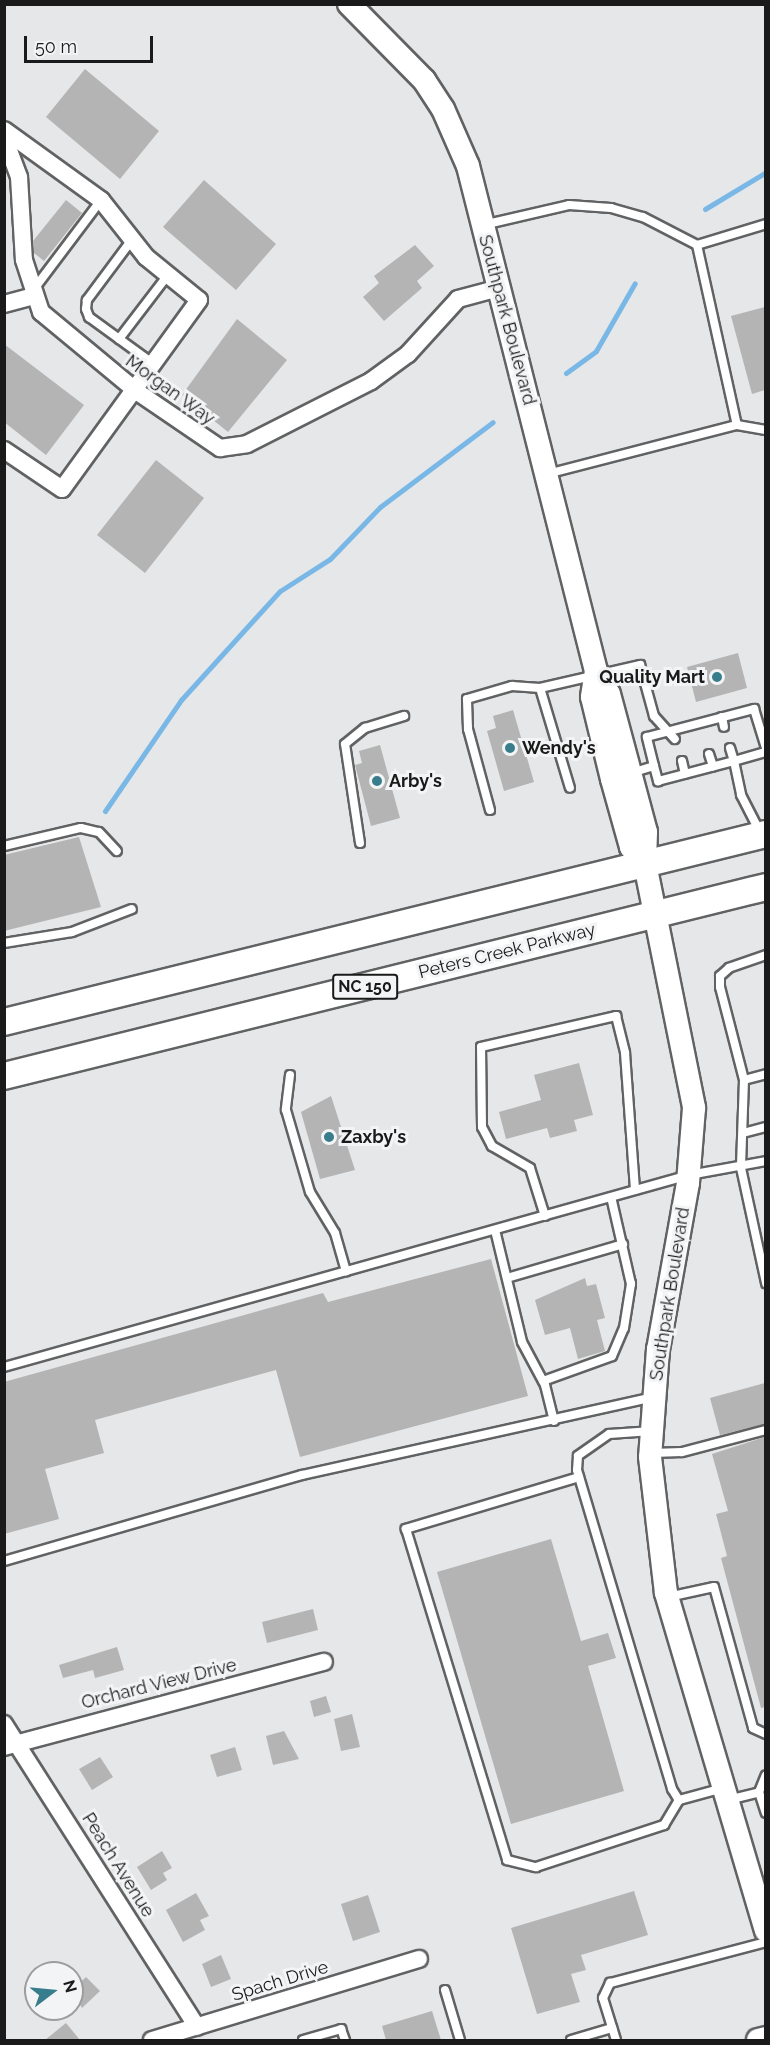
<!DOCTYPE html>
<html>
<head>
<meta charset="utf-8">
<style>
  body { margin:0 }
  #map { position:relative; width:770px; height:2045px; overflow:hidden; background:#e6e7e8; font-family:Raleway,sans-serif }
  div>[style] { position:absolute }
  .stream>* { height:5px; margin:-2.5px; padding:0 2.5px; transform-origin:2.5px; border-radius:2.5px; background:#79b8e6 }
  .building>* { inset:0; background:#b5b4b4 }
  .roads { filter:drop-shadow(2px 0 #616263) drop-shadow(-2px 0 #616263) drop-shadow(0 2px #616263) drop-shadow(0 -2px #616263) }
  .lane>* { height:8px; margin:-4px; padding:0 4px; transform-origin:4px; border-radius:4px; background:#fff }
  .street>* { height:16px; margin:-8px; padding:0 8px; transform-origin:8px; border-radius:8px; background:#fff }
  .secondary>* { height:22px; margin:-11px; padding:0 11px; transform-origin:11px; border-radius:11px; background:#fff }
  .primary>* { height:26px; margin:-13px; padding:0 13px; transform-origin:13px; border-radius:13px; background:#fff }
  .dots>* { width:16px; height:16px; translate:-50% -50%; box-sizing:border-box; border:3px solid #f3f4f5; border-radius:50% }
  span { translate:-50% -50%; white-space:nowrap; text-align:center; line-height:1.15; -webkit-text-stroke:6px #f3f4f5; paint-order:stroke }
  .shield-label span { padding:2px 4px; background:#f3f4f5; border:2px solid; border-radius:4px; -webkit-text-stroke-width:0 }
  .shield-label { font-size:16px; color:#1a1a1a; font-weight:700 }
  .street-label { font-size:18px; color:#1a1a1a }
  .poi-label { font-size:18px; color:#1a1a1a; font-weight:700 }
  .right { translate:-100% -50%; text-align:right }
  .left { translate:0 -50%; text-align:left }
  .frame { position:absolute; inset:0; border:6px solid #1a1a1a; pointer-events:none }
  .north { position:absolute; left:24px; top:1961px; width:60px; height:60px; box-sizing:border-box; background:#f3f4f5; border:2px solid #9c9d9d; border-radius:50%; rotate:74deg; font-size:16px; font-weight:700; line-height:24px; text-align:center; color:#1a1a1a }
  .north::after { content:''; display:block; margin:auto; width:21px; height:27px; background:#387d8b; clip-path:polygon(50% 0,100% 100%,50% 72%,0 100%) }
  .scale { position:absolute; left:24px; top:36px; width:129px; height:27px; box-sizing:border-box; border:3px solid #1a1a1a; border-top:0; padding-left:8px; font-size:18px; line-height:21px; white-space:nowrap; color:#1a1a1a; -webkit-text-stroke:4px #f3f4f5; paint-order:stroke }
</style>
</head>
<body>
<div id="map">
  <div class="stream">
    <i style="left:705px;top:209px;width:71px;rotate:-31.2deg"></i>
    <i style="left:566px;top:373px;width:37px;rotate:-36deg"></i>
    <i style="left:596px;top:351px;width:78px;rotate:-60.2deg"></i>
    <i style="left:105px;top:811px;width:135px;rotate:-55.6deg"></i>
    <i style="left:181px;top:700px;width:147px;rotate:-47.8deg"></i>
    <i style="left:280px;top:591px;width:59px;rotate:-32.6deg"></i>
    <i style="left:330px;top:559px;width:72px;rotate:-46.1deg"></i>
    <i style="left:380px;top:507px;width:141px;rotate:-37deg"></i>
  </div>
  <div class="building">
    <i style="clip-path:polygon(85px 69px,159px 131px,120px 179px,46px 117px)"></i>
    <i style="clip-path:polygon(204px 180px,276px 244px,236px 290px,163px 227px)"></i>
    <i style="clip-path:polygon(66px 200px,82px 213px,44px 261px,34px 253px,33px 241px)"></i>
    <i style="clip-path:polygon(415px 245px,434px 266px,417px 281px,422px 288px,384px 321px,363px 297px,379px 283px,374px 276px)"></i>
    <i style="clip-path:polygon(765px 307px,765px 390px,752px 394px,731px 316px)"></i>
    <i style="clip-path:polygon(237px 319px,287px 360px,228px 432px,182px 395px)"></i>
    <i style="clip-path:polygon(4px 344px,84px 405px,46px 455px,4px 422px)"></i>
    <i style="clip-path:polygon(156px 460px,204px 498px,145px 573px,97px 535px)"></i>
    <i style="clip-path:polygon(738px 653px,747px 688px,696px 702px,687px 667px)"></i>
    <i style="clip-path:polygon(513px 710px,534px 782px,504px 791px,487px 731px,496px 728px,493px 716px)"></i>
    <i style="clip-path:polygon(380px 745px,400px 818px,371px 826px,355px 765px,362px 763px,359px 751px)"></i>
    <i style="clip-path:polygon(79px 837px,101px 907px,4px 931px,4px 855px)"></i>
    <i style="clip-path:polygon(579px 1063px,593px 1115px,574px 1120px,577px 1131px,550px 1138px,547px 1128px,506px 1139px,499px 1112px,541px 1100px,534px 1075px)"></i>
    <i style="clip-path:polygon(331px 1096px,355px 1170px,320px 1179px,301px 1112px)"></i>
    <i style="clip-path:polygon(491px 1259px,528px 1396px,300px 1457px,276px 1370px,95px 1420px,104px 1453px,45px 1469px,59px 1519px,4px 1534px,4px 1382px,323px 1293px,328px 1302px)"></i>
    <i style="clip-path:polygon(585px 1278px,587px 1286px,596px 1284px,605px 1318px,597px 1320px,605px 1351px,578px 1359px,570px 1328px,545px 1335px,535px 1300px)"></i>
    <i style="clip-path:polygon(765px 1383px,765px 1424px,720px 1435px,710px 1398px)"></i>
    <i style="clip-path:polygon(765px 1437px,765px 1707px,761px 1708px,721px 1558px,727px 1556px,716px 1514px,728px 1511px,712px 1454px)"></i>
    <i style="clip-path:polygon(551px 1539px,581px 1641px,608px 1633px,616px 1658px,588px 1666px,624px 1791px,511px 1824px,437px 1572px)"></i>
    <i style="clip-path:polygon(313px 1609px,318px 1630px,267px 1643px,262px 1622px)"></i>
    <i style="clip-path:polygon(117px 1647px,124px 1670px,95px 1678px,93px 1670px,63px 1678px,59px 1665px)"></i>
    <i style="clip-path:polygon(326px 1696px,331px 1712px,314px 1717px,310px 1701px)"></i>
    <i style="clip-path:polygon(352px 1714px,360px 1747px,341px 1751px,334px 1719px)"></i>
    <i style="clip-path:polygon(284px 1731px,299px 1759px,273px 1765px,266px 1736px)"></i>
    <i style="clip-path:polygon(235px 1747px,242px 1770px,217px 1777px,210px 1755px)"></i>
    <i style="clip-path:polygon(100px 1757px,113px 1777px,92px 1790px,79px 1769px)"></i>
    <i style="clip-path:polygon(162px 1851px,172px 1868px,163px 1873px,167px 1880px,151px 1890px,137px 1867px)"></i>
    <i style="clip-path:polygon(634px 1891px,648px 1935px,581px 1955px,586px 1970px,571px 1974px,580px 2002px,537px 2014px,511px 1928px)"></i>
    <i style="clip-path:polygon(196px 1893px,209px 1916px,200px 1920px,205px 1930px,183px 1942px,166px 1910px)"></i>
    <i style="clip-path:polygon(368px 1895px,380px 1932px,353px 1941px,341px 1904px)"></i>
    <i style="clip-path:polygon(221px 1955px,231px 1979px,211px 1987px,202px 1964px)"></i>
    <i style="clip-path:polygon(86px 1977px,100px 1991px,82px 2008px,72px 1990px)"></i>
    <i style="clip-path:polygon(432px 2011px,441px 2040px,386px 2040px,382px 2026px)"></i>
    <i style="clip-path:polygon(66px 2023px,80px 2040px,45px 2040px)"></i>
  </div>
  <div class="roads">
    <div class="lane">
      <i style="left:483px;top:225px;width:88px;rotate:-13.1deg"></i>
      <i style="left:569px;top:205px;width:42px;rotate:4.1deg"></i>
      <i style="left:611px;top:208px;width:33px;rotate:16deg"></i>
      <i style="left:643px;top:217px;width:61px;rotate:27.4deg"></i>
      <i style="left:697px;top:245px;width:72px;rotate:-16.9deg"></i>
      <i style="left:131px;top:241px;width:74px;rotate:126.7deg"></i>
      <i style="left:87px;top:300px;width:9px;rotate:96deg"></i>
      <i style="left:86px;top:309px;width:9px;rotate:69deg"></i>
      <i style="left:89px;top:317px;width:82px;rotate:36deg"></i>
      <i style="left:697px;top:245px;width:184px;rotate:77.5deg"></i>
      <i style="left:34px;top:289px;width:111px;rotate:-53deg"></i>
      <i style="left:119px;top:339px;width:81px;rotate:-52.6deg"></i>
      <i style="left:547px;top:474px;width:196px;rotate:-14.5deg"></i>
      <i style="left:737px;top:425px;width:29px;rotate:10deg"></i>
      <i style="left:540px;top:688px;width:103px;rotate:-13deg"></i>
      <i style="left:640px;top:665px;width:53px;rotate:74.6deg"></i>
      <i style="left:654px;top:716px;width:31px;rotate:48deg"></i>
      <i style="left:722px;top:717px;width:10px;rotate:79deg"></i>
      <i style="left:730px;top:748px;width:14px;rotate:73deg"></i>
      <i style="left:734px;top:761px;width:33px;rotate:-16deg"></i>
      <i style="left:709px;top:754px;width:13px;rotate:72deg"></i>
      <i style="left:682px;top:761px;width:13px;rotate:77deg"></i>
      <i style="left:654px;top:766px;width:30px;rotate:-104deg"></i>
      <i style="left:647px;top:737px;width:111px;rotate:-14.7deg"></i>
      <i style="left:754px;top:709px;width:41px;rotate:72.9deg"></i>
      <i style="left:631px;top:773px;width:24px;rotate:-17deg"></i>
      <i style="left:654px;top:766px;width:16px;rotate:75deg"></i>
      <i style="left:658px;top:781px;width:79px;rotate:-14.7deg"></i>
      <i style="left:734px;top:761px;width:35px;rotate:78deg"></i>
      <i style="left:741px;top:795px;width:42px;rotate:62.8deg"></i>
      <i style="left:490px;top:810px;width:84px;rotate:-105.2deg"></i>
      <i style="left:468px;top:729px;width:30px;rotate:-92deg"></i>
      <i style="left:467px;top:699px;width:47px;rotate:-16.1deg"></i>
      <i style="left:512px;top:686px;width:28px;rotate:4deg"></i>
      <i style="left:540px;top:688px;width:104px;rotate:73.3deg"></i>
      <i style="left:360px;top:843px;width:100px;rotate:-98.6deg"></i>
      <i style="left:345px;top:744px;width:26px;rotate:-39deg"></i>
      <i style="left:365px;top:728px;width:41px;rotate:-17.1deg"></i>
      <i style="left:4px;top:846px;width:79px;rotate:-13.2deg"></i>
      <i style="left:81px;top:828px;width:18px;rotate:13deg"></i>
      <i style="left:99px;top:832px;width:26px;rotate:47deg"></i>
      <i style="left:4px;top:943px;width:69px;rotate:-9.2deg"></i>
      <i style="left:72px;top:932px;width:64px;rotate:-21deg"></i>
      <i style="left:766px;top:955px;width:39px;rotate:161deg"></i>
      <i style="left:729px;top:968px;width:12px;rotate:138deg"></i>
      <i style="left:720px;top:976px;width:11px;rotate:90deg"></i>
      <i style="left:720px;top:987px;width:96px;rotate:75.5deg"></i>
      <i style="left:744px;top:1080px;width:88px;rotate:92deg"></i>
      <i style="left:741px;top:1168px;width:118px;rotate:77.7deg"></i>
      <i style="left:290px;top:1075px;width:35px;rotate:97deg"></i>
      <i style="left:286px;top:1110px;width:85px;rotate:73.7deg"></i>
      <i style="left:310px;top:1192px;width:48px;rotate:58.6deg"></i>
      <i style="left:335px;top:1233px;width:40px;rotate:74deg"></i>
      <i style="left:744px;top:1080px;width:23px;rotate:-15deg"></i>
      <i style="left:743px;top:1133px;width:24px;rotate:-15deg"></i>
      <i style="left:545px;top:1216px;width:50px;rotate:-107.4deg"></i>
      <i style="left:530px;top:1168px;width:44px;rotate:-149.9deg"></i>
      <i style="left:492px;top:1146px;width:21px;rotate:-118deg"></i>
      <i style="left:482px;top:1127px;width:80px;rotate:-90.7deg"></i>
      <i style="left:481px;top:1047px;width:139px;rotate:-12.9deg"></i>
      <i style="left:616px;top:1016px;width:38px;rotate:76deg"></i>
      <i style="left:625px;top:1053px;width:137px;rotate:85.8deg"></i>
      <i style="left:495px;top:1230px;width:115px;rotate:76.4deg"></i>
      <i style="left:522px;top:1342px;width:49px;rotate:61.9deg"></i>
      <i style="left:545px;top:1385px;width:37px;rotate:76deg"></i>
      <i style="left:507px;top:1278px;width:121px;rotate:-16.3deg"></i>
      <i style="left:4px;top:1367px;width:711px;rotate:-15.66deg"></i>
      <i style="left:689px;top:1175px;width:78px;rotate:-10.3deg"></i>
      <i style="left:543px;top:1381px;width:73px;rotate:-19.9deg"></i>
      <i style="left:612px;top:1356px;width:30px;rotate:-67deg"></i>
      <i style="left:624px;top:1328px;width:45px;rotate:-81deg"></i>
      <i style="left:631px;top:1284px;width:89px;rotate:-102.9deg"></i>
      <i style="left:652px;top:1431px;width:43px;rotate:176deg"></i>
      <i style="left:609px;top:1434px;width:38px;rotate:145deg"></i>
      <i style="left:578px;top:1456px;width:14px;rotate:94deg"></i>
      <i style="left:577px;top:1470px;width:333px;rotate:73.4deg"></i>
      <i style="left:672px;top:1789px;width:13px;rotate:58deg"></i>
      <i style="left:679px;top:1800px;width:46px;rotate:-15.3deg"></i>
      <i style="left:652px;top:1453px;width:30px;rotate:-2deg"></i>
      <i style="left:682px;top:1452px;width:87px;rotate:-14.7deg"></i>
      <i style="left:579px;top:1477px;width:181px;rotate:163.3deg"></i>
      <i style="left:406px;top:1529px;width:346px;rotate:73deg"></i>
      <i style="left:507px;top:1860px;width:30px;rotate:14deg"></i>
      <i style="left:536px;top:1867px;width:135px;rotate:-18.2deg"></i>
      <i style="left:664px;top:1825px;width:29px;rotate:-59deg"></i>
      <i style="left:4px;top:1561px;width:310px;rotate:-16.1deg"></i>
      <i style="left:302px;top:1475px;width:361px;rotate:-12.5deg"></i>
      <i style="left:668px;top:1597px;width:47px;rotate:-12.3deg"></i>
      <i style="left:714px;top:1587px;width:146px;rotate:74.5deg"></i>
      <i style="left:753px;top:1728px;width:14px;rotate:25deg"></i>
      <i style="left:759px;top:1792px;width:22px;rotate:72deg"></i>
      <i style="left:728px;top:1800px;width:32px;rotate:-14deg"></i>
      <i style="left:759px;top:1792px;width:18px;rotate:-68deg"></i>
      <i style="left:445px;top:1990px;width:52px;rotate:73.3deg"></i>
      <i style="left:303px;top:2040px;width:40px;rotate:-16deg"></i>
      <i style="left:341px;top:2029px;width:12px;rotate:70deg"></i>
      <i style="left:571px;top:2040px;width:43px;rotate:-16.3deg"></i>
      <i style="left:616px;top:2040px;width:44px;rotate:-107.2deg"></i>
      <i style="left:603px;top:1998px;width:17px;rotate:-65deg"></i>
      <i style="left:610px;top:1983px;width:161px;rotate:-14.7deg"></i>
    </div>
    <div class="street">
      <i style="left:4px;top:130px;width:120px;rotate:35.8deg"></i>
      <i style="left:101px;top:200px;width:73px;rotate:51.7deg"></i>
      <i style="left:146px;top:257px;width:68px;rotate:39.1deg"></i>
      <i style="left:199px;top:300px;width:233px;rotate:125.9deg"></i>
      <i style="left:62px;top:489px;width:70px;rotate:-146.1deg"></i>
      <i style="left:4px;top:137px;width:43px;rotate:69.4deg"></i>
      <i style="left:19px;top:177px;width:83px;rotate:86.6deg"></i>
      <i style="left:24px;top:260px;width:55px;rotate:71.9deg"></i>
      <i style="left:41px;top:312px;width:124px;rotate:39.7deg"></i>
      <i style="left:136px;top:391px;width:102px;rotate:34.2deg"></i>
      <i style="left:220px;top:448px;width:27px;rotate:-8deg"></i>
      <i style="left:247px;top:444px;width:139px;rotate:-26.9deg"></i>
      <i style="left:371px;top:381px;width:46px;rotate:-36.1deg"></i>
      <i style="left:408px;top:354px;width:74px;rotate:-47.7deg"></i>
      <i style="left:458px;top:299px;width:42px;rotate:-15deg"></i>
      <i style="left:4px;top:304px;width:30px;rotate:-15deg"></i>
      <i style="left:4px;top:1724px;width:359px;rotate:57.5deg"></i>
      <i style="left:4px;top:1747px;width:331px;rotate:-14.9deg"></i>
      <i style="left:152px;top:2040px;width:279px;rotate:-16.9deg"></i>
    </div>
    <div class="secondary">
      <i style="left:349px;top:4px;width:107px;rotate:45.4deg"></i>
      <i style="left:424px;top:80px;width:35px;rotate:57deg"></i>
      <i style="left:443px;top:109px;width:62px;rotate:66.3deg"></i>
      <i style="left:468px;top:166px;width:521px;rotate:75.78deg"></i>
      <i style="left:596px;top:671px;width:26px;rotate:61deg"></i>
      <i style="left:609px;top:694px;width:143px;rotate:75deg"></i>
      <i style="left:646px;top:832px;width:32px;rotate:92deg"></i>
      <i style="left:645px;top:864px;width:249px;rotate:78.6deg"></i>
      <i style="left:694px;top:1108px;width:75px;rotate:94.6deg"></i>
      <i style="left:688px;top:1183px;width:169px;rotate:100.2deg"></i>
      <i style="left:658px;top:1349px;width:108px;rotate:94.2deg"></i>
      <i style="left:650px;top:1457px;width:137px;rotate:83.3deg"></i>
      <i style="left:666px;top:1593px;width:352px;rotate:73.5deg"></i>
      <i style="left:596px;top:671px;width:26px;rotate:99deg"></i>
      <i style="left:592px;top:697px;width:84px;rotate:76.3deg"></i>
      <i style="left:612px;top:779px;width:71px;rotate:74.4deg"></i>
      <i style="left:631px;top:847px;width:22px;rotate:51deg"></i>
      <i style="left:758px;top:2040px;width:8px;rotate:-14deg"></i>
    </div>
    <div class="primary">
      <i style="left:4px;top:1022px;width:785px;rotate:-13.86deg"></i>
      <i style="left:4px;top:1076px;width:785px;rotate:-13.93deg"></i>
    </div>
  </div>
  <div class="dots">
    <i style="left:717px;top:677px;background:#387d8b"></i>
    <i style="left:510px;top:748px;background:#387d8b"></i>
    <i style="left:377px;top:781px;background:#387d8b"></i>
    <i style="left:329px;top:1137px;background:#387d8b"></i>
  </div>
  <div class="shield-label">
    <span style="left:365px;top:987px">NC 150</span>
  </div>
  <div class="street-label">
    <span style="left:507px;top:320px;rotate:75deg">Southpark Boulevard</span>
    <span style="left:170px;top:390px;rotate:36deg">Morgan Way</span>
    <span style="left:507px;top:951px;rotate:-14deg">Peters Creek Parkway</span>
    <span style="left:670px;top:1294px;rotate:-81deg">Southpark Boulevard</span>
    <span style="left:159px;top:1684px;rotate:-14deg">Orchard View Drive</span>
    <span style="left:118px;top:1865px;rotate:58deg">Peach Avenue</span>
    <span style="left:280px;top:1981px;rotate:-17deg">Spach Drive</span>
  </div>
  <div class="poi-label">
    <span class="right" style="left:705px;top:677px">Quality Mart</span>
    <span class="left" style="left:522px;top:748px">Wendy's</span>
    <span class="left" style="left:389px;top:781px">Arby's</span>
    <span class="left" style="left:341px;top:1137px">Zaxby's</span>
  </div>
  <div class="frame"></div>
  <div class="north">N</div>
  <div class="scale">50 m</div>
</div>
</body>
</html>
